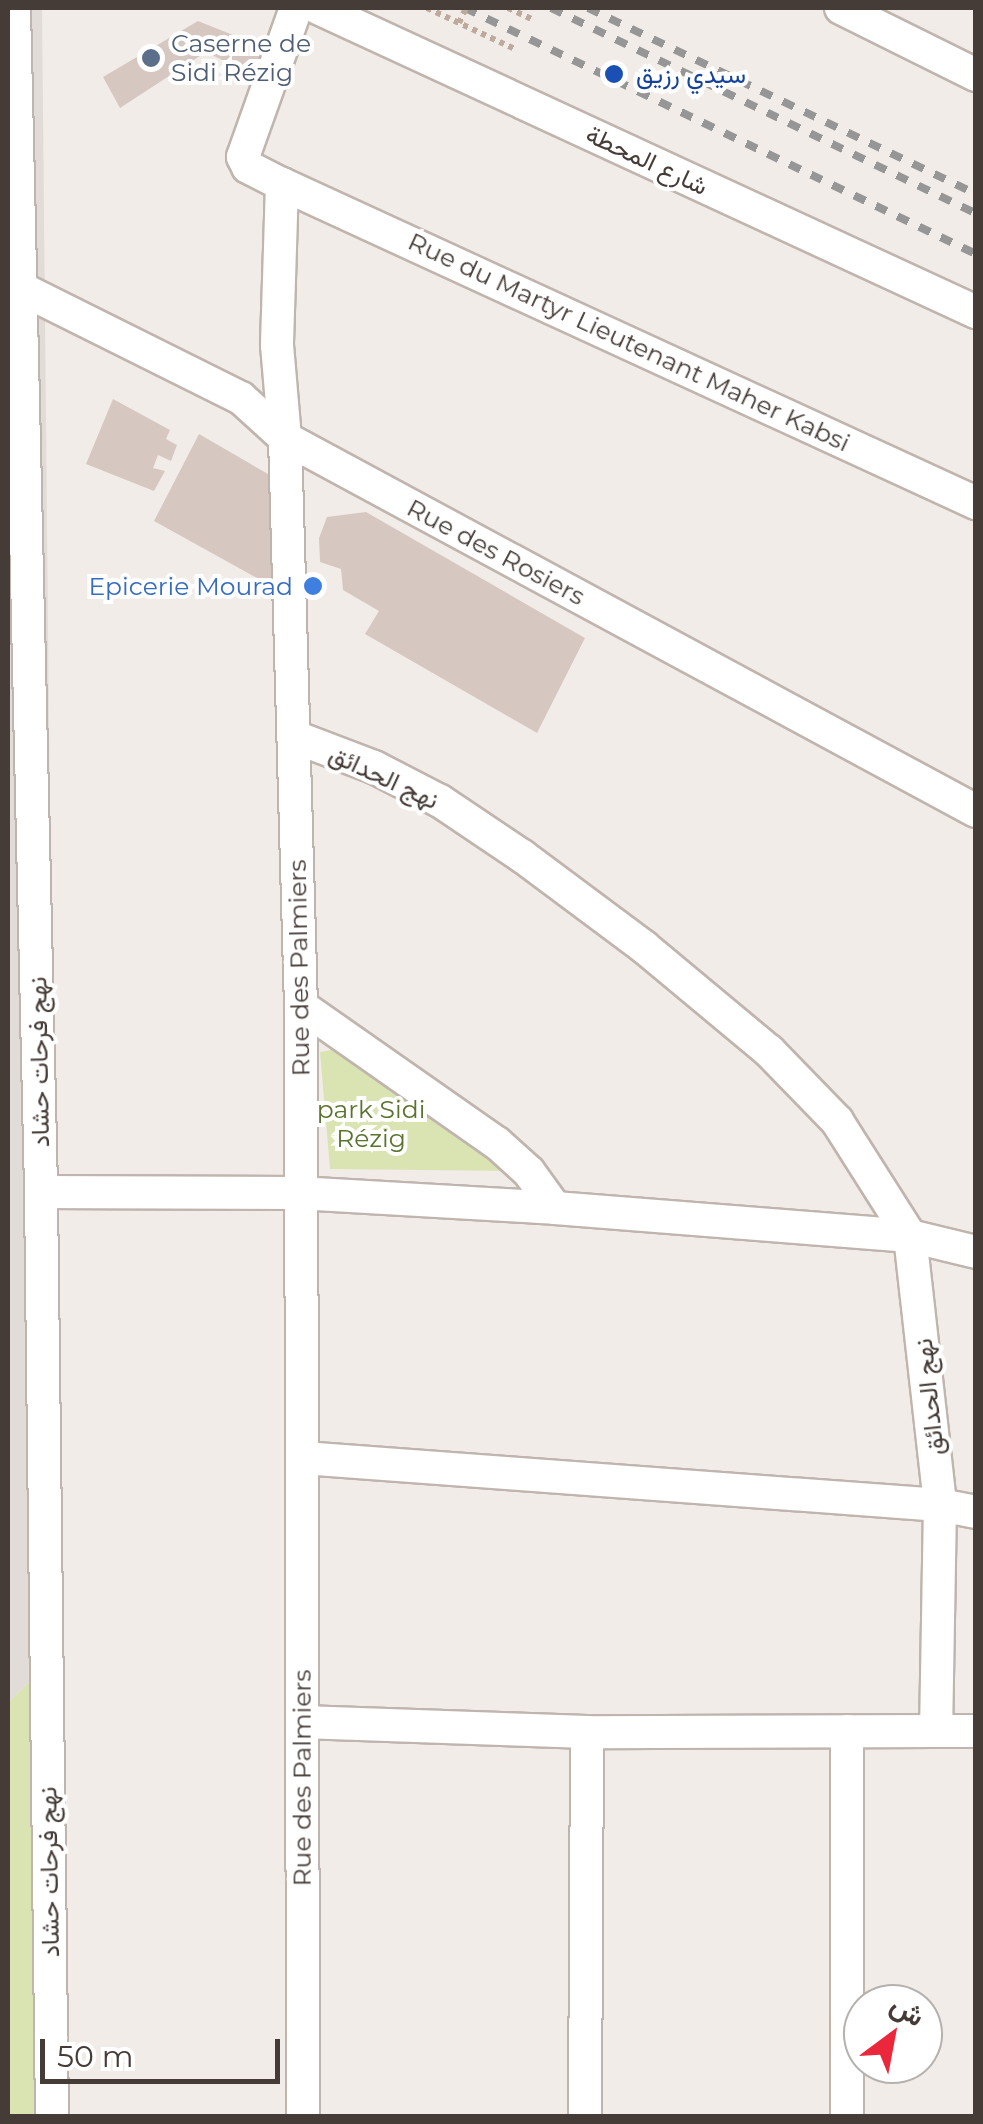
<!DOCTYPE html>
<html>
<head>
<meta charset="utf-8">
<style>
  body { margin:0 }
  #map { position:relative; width:983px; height:2124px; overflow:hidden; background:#f2ece8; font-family:Montserrat,Vazirmatn,sans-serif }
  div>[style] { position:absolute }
  .industrial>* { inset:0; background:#e2dcd9 }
  .green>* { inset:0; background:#dae4b3 }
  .building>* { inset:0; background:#d6c8c1 }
  .path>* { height:6px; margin-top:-3px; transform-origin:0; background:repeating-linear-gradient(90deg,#beaa9d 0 5px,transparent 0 10px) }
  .roads { filter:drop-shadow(2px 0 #c0b5ae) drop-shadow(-2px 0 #c0b5ae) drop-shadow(0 2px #c0b5ae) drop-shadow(0 -2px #c0b5ae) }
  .minor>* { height:32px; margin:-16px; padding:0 16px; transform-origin:16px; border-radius:16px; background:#fff }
  .rail>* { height:8px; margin-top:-4px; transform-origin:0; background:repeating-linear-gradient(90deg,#969696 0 12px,transparent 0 24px) }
  .path-bridge>* { height:6px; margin-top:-3px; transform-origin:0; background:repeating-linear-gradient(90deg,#beaa9d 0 5px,transparent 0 10px) }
  .dots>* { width:28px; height:28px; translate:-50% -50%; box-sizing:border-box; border:5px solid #fff; border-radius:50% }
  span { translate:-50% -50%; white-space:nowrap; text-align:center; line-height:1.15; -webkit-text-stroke:8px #fff; paint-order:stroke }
  .service-label { font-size:25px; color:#4e5e75 }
  .left { translate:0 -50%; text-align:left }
  .transit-label { font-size:25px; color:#164399 }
  .street-label { font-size:25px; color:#453c37 }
  .shop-label { font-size:25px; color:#366cbe }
  .right { translate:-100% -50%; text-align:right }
  .park-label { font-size:25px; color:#5a732e }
  .frame { position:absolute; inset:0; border:10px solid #453c37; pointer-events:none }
  .north { position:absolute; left:843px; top:1984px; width:100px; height:100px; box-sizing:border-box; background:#fff; border:2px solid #b5b1af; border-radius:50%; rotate:32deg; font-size:28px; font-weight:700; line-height:40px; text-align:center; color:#453c37 }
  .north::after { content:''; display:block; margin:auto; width:35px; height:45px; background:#ea273b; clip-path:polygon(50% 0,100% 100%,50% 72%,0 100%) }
  .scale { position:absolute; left:40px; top:2039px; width:240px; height:45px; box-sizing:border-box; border:5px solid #453c37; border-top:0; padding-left:12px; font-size:30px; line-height:35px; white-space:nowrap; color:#453c37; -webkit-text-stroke:8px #fff; paint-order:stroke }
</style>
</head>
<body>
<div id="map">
  <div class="industrial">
    <i style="clip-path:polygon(8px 8px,42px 8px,58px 1653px,8px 1703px)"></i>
  </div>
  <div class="green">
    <i style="clip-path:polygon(342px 1048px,512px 1171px,330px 1169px,320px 1052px)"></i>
    <i style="clip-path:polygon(58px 1653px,67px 2116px,8px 2116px,8px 1703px)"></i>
  </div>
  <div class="building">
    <i style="clip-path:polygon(198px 21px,268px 49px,256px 77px,206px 52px,120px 108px,103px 77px)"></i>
    <i style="clip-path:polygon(113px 399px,170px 430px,166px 439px,177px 445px,171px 461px,158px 455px,153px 468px,165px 471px,154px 491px,86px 464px)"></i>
    <i style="clip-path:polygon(199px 434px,268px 474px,275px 588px,154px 521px)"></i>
    <i style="clip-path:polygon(366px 512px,585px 638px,537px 733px,365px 634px,379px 611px,343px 590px,341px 569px,320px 562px,319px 538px,327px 517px)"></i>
  </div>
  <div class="path">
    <i style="left:427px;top:8px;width:99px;rotate:25deg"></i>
    <i style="left:508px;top:8px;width:26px;rotate:25deg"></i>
  </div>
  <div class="roads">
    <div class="minor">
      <i style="left:14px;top:8px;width:1184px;rotate:88.69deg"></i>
      <i style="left:41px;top:1192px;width:924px;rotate:89.32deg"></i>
      <i style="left:296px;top:8px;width:158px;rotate:109.6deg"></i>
      <i style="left:243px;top:157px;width:11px;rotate:63deg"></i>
      <i style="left:248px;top:167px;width:38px;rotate:27deg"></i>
      <i style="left:282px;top:184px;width:161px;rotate:91.8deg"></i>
      <i style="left:277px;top:345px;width:93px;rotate:85.1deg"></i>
      <i style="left:285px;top:438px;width:568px;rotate:88.39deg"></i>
      <i style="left:301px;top:1006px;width:1110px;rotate:89.9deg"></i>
      <i style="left:318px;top:8px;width:725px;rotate:24.8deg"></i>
      <i style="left:841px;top:8px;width:151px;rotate:26.4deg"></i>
      <i style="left:282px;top:184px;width:764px;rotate:24.69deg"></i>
      <i style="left:8px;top:282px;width:260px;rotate:26.5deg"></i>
      <i style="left:241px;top:398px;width:59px;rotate:42.3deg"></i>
      <i style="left:285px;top:438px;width:785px;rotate:28.36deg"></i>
      <i style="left:295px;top:737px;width:85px;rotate:20.8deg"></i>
      <i style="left:374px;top:767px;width:74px;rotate:27.3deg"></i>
      <i style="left:440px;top:801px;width:99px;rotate:33.9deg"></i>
      <i style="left:522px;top:856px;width:152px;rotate:36.7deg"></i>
      <i style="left:644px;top:947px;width:163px;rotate:39.8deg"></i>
      <i style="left:769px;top:1051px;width:98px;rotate:45.8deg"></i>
      <i style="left:837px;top:1121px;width:136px;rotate:57.6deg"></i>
      <i style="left:910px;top:1236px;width:271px;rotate:83.6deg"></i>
      <i style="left:940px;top:1505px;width:226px;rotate:91deg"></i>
      <i style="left:936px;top:1731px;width:349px;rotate:179.8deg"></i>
      <i style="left:587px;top:1732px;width:285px;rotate:-178deg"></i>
      <i style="left:301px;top:1006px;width:239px;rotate:35deg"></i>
      <i style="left:497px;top:1143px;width:43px;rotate:42.2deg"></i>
      <i style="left:529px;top:1172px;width:44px;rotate:54.2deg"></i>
      <i style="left:41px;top:1192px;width:257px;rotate:0.2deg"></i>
      <i style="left:298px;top:1193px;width:257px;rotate:3.3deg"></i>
      <i style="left:555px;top:1208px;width:356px;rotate:4.5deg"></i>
      <i style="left:910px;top:1236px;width:68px;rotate:13.6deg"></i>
      <i style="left:303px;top:1458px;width:639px;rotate:4.22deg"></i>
      <i style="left:940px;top:1505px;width:37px;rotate:11deg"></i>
      <i style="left:847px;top:1731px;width:385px;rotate:90deg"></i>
      <i style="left:936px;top:1731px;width:40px"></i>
      <i style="left:585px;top:2116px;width:384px;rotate:-89.7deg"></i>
    </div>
  </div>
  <div class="rail">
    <i style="left:465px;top:8px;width:567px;rotate:25.71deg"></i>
    <i style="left:551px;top:8px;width:472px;rotate:25.8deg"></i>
    <i style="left:588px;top:8px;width:430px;rotate:25.6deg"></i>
  </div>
  <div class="path-bridge">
    <i style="left:459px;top:23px;width:17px;rotate:-65deg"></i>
  </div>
  <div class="dots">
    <i style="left:151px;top:58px;background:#5c6f8a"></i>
    <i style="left:614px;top:74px;background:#1a4fb4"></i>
    <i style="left:313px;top:586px;background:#3f7fe0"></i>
  </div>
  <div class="service-label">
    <span class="left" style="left:171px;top:58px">Caserne de<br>Sidi Rézig</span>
  </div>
  <div class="transit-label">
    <span class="left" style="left:636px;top:74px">سيدي رزيق</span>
  </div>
  <div class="street-label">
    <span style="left:647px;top:160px;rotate:25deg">شارع المحطة</span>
    <span style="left:629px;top:342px;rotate:25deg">Rue du Martyr Lieutenant Maher Kabsi</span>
    <span style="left:496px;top:552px;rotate:28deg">Rue des Rosiers</span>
    <span style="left:384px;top:777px;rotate:25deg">نهج الحدائق</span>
    <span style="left:299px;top:968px;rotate:-91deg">Rue des Palmiers</span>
    <span style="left:39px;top:1062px;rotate:-91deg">نهج فرحات حشاد</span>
    <span style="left:929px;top:1397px;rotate:-96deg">نهج الحدائق</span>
    <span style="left:302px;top:1778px;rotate:-90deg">Rue des Palmiers</span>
    <span style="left:49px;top:1872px;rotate:-91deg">نهج فرحات حشاد</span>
  </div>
  <div class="shop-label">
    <span class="right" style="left:293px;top:586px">Epicerie Mourad</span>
  </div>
  <div class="park-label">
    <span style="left:371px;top:1124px">park Sidi<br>Rézig</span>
  </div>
  <div class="frame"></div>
  <div class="north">ش</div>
  <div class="scale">50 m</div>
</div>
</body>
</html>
